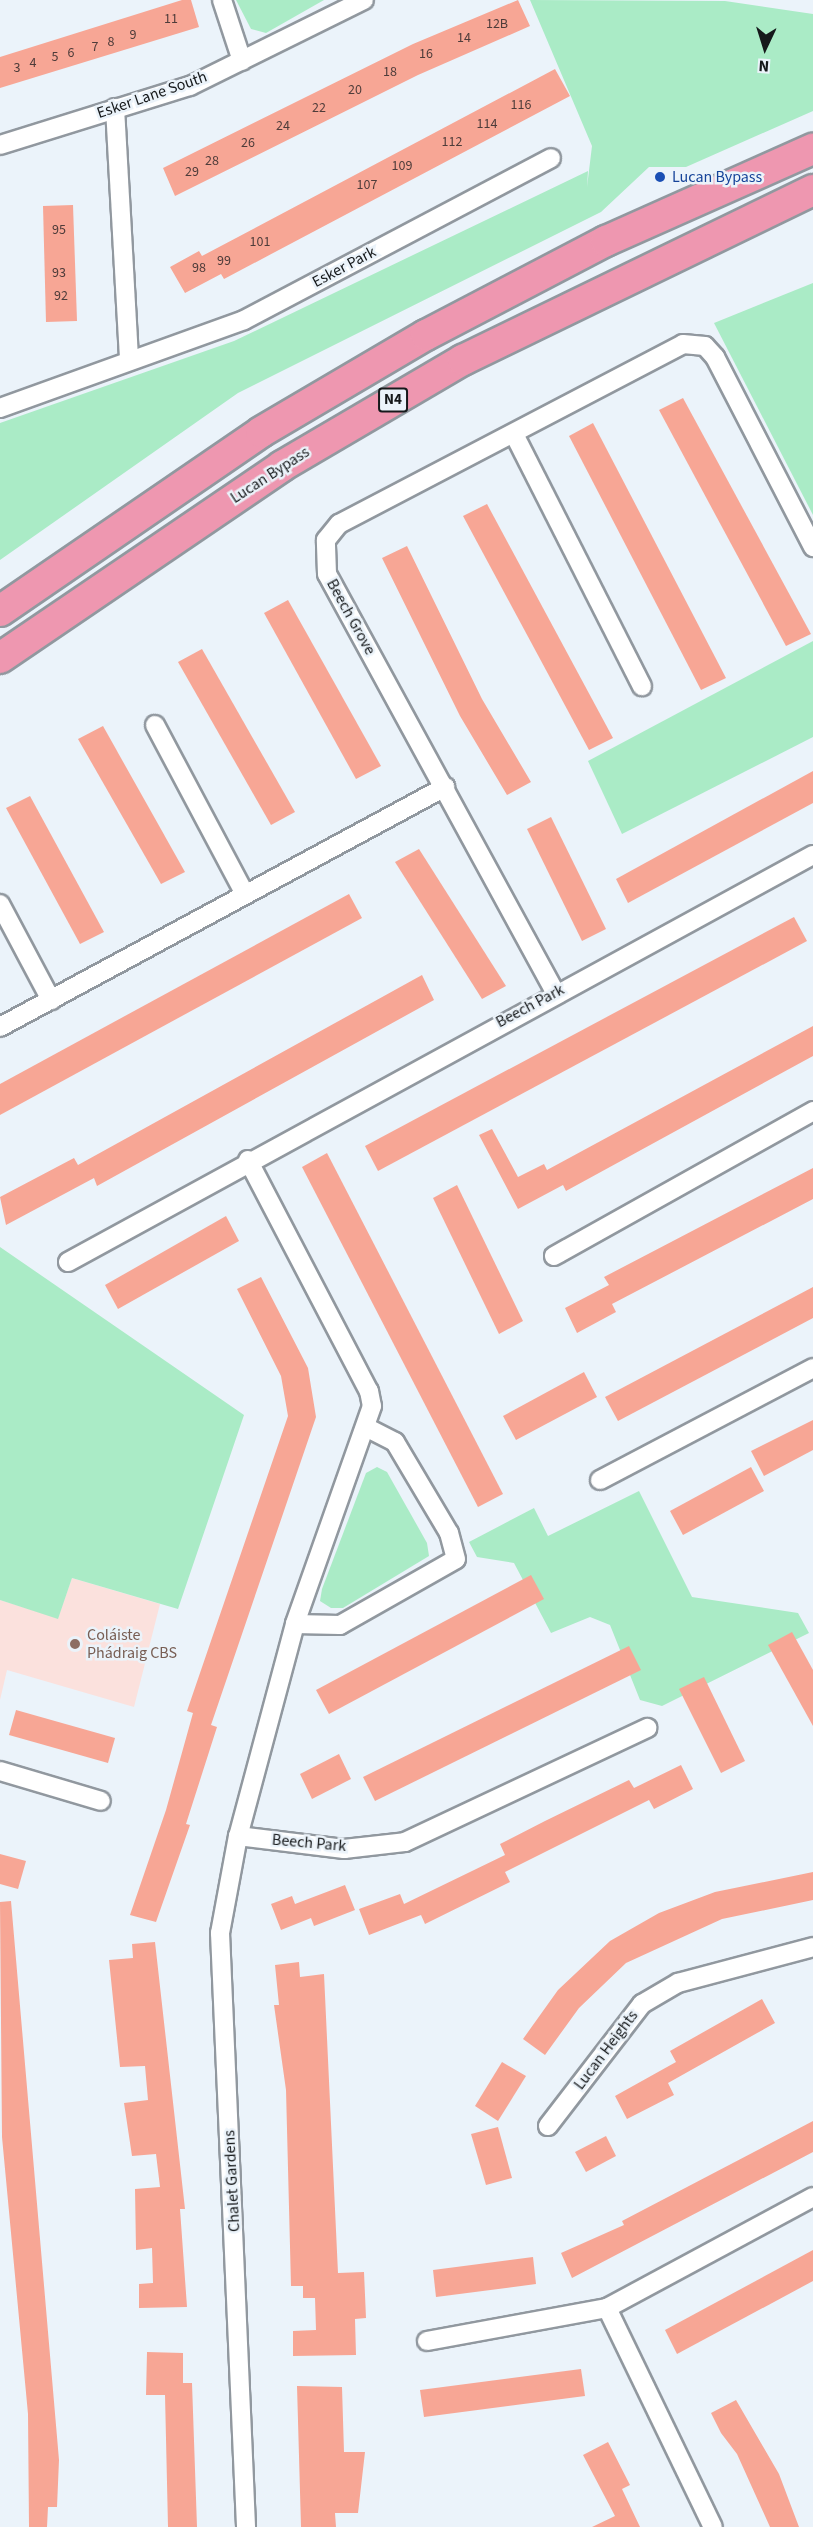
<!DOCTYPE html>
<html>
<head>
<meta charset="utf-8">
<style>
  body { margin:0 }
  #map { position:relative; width:813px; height:2527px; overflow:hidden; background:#ebf3fa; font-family:"Source Sans 3",sans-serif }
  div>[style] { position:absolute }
  .education>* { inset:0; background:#fbe1dd }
  .green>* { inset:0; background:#aaebc6 }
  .building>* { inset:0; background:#f7a695 }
  .roads { filter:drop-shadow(2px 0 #91989f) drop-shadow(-2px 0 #91989f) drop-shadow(0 2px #91989f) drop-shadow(0 -2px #91989f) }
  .minor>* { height:18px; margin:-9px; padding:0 9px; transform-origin:9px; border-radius:9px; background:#fff }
  .trunk>* { height:30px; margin:-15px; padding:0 15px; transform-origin:15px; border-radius:15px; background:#ee97b0 }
  .dots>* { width:16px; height:16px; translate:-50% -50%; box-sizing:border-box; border:3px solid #ebf3fa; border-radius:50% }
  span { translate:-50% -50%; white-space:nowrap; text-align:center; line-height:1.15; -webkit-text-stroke:5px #ebf3fa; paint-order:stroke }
  .number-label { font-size:14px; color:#4e3c3a }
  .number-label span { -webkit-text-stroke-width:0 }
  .shield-label span { padding:2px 4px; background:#ebf3fa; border:2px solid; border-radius:4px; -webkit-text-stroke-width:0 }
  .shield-label { font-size:15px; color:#16191b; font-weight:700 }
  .street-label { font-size:16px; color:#16191b }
  .transit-label { font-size:16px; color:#164399 }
  .left { translate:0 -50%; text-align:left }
  .education-label { font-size:16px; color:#785e54 }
  .north { position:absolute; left:735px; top:18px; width:60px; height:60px; -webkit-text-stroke:4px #ebf3fa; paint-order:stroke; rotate:184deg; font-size:16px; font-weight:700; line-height:24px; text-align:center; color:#16191b }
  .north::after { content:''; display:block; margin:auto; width:21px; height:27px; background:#16191b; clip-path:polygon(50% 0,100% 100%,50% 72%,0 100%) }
</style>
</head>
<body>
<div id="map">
  <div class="education">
    <i style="clip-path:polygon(72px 1578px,160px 1604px,134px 1707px,7px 1670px,0 1700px,0 1600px,58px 1618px)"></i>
  </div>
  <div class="green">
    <i style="clip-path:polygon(236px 0,324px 0,266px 33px,251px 29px)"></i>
    <i style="clip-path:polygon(530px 0,725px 1px,813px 14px,813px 111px,686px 167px,649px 167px,601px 212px,238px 393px,0 560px,0 423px,234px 341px,588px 171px,587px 187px,592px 146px)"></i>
    <i style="clip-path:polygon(813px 283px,813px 515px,714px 323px)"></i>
    <i style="clip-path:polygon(813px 641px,813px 737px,622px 834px,588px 761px)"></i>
    <i style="clip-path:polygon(0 1247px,244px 1415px,178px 1609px,72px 1578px,58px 1619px,0 1600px)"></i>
    <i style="clip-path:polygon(377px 1467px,387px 1472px,427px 1543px,429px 1556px,343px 1608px,331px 1608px,320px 1601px,322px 1589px,366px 1473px)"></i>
    <i style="clip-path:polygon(639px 1491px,692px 1597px,798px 1613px,809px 1633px,662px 1706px,640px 1700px,610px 1625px,590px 1617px,551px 1633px,514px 1563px,477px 1557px,469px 1542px,534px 1508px,548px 1536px)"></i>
  </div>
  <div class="building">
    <i style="clip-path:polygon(182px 0,191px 0,199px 27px,0 88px,0 57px)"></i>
    <i style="clip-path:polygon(518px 0,530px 26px,418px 75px,175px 196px,163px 168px,413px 44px)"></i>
    <i style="clip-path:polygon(555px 69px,570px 96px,224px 279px,221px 274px,185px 293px,170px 267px,199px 251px,202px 256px)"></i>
    <i style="clip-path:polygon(73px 205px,77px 321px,46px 322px,43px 206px)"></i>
    <i style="clip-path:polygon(683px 398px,811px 634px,786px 646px,659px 410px)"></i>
    <i style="clip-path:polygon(593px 423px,726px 678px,701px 690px,569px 436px)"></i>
    <i style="clip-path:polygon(487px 504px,613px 738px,589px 750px,463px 516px)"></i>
    <i style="clip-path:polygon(407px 546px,482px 699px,531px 782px,507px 795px,460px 716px,382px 558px)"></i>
    <i style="clip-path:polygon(288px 600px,381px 766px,356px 779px,264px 613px)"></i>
    <i style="clip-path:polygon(202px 649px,295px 812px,271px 825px,178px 662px)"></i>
    <i style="clip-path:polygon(103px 726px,185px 872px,161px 884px,78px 739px)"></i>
    <i style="clip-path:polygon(813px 771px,813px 803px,628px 903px,616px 879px)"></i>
    <i style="clip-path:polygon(30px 796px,104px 932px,80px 944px,6px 808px)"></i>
    <i style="clip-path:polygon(551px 817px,606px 929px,582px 941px,527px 829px)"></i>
    <i style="clip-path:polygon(419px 849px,506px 986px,482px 999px,395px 862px)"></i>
    <i style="clip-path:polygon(349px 894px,362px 918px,0 1115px,0 1084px)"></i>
    <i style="clip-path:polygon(794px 917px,807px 941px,378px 1171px,365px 1146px)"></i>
    <i style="clip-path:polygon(422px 975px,434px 1000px,97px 1186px,94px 1178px,6px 1225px,0 1197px,74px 1158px,78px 1165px)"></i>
    <i style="clip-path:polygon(813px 1026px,813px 1056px,566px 1191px,563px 1185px,518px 1209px,479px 1135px,492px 1129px,518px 1177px,544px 1164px,547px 1170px)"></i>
    <i style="clip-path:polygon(327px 1153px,503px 1494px,478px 1507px,302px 1167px)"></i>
    <i style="clip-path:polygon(813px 1168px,813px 1199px,612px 1304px,616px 1312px,577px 1333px,565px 1308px,609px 1285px,604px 1277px)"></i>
    <i style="clip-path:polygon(457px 1185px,523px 1321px,499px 1334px,433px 1198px)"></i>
    <i style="clip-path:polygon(226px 1216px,239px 1241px,118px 1309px,105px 1285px)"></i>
    <i style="clip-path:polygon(261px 1277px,308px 1368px,316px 1417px,211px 1725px,217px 1727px,186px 1824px,190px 1825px,156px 1922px,130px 1915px,166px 1810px,193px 1713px,187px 1711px,288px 1416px,281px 1376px,237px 1289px)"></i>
    <i style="clip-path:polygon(813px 1287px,813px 1318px,618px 1421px,605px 1397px)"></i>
    <i style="clip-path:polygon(584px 1372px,597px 1397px,516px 1440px,503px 1416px)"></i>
    <i style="clip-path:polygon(813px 1420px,813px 1450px,764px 1476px,751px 1451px)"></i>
    <i style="clip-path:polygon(751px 1467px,764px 1491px,683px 1535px,670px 1511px)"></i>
    <i style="clip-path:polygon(531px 1575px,544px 1599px,329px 1714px,316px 1690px)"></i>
    <i style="clip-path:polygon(792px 1632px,813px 1670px,813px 1726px,768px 1645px)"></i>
    <i style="clip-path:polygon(629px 1646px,641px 1670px,375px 1801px,363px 1777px)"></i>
    <i style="clip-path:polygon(704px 1677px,745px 1761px,721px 1773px,679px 1689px)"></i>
    <i style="clip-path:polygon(16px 1710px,115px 1738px,108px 1763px,9px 1735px)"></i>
    <i style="clip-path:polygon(339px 1754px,351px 1779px,312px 1799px,300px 1774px)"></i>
    <i style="clip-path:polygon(681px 1765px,693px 1789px,654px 1809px,649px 1800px,505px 1872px,510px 1882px,425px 1924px,421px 1915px,369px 1935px,359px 1909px,400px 1894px,404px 1904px,505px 1855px,500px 1844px,545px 1821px,629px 1780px,634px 1788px)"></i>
    <i style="clip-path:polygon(0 1854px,26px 1861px,18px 1889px,0 1884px)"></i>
    <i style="clip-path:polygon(813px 1872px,813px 1900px,722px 1919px,626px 1963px,579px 2008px,545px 2055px,523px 2039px,558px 1990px,610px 1941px,659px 1913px,715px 1892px)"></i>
    <i style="clip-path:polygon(345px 1885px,355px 1910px,314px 1926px,311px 1918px,281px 1930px,271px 1904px,292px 1896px,295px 1904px)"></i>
    <i style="clip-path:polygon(11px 1901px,59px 2460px,57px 2507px,48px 2507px,47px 2527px,29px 2527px,28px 2414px,2px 2137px,0 1902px)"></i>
    <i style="clip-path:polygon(155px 1942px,185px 2209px,180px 2209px,187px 2307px,139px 2308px,139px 2284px,153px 2283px,152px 2248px,136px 2250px,135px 2189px,160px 2187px,156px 2154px,132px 2156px,124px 2103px,148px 2100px,145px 2066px,120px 2067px,109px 1960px,133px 1958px,132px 1944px)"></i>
    <i style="clip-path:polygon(299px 1962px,300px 1977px,324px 1974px,338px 2273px,364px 2272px,366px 2318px,355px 2319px,356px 2355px,293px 2356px,293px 2331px,316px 2330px,315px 2298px,303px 2298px,303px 2286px,291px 2286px,286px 2090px,274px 2005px,279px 2005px,275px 1965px)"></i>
    <i style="clip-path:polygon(762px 1999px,775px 2023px,668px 2083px,674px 2095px,627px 2119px,615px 2096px,676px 2062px,670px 2051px)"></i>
    <i style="clip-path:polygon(502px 2062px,526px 2076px,498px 2121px,475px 2106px)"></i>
    <i style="clip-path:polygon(813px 2121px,813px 2152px,572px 2278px,561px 2253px,624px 2225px,622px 2221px)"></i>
    <i style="clip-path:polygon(498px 2127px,512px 2178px,486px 2185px,471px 2134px)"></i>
    <i style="clip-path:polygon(606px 2136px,616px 2156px,586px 2172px,575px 2152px)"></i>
    <i style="clip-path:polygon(813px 2250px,813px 2281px,677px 2354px,665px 2330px)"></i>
    <i style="clip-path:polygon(533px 2257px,536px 2284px,436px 2297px,433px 2270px)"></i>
    <i style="clip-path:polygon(147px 2352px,183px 2353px,183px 2383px,192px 2383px,197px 2527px,168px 2527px,165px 2395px,146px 2395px)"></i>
    <i style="clip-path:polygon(581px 2369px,585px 2396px,424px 2417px,420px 2390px)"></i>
    <i style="clip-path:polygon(297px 2386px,342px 2387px,344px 2452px,365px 2452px,358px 2513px,335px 2513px,336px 2527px,301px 2527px)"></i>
    <i style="clip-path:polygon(736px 2400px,779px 2474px,799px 2527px,770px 2527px,737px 2454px,721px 2433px,711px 2413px)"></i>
    <i style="clip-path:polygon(608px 2442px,630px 2485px,622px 2489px,640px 2527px,592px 2527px,615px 2516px,583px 2455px)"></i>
  </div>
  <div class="roads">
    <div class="minor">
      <i style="left:222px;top:0;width:64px;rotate:71.8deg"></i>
      <i style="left:115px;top:108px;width:251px;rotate:86.8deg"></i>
      <i style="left:0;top:145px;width:199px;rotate:-17.3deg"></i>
      <i style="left:190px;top:86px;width:194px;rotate:-26.3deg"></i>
      <i style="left:0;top:408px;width:259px;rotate:-19.8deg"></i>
      <i style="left:244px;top:320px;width:347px;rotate:-27.8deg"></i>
      <i style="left:514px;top:434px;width:283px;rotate:63.1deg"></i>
      <i style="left:155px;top:725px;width:191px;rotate:62deg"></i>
      <i style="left:0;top:904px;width:109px;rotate:62deg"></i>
      <i style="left:555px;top:992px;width:476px;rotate:-118.6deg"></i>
      <i style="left:327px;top:574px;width:34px;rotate:-92deg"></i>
      <i style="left:326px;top:540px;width:21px;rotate:-51deg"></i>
      <i style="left:339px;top:524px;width:388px;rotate:-27.6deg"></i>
      <i style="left:683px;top:344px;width:22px;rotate:5deg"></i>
      <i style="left:705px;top:346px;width:15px;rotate:48deg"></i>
      <i style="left:715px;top:357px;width:214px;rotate:62.7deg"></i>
      <i style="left:0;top:1027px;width:506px;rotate:-28.34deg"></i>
      <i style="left:248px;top:1160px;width:261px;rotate:62.4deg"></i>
      <i style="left:369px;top:1391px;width:15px;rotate:79deg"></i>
      <i style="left:372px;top:1406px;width:231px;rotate:109.5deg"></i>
      <i style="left:295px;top:1624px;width:220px;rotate:105deg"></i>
      <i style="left:238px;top:1836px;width:107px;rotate:7deg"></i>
      <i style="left:344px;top:1849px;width:61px;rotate:-6.5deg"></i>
      <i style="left:405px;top:1842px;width:268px;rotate:-25.2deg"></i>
      <i style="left:554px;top:1256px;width:297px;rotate:-29.2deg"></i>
      <i style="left:68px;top:1262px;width:849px;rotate:-28.65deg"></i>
      <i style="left:600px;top:1480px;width:241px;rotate:-27.7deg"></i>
      <i style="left:295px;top:1624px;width:45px;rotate:1.3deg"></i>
      <i style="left:340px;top:1625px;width:133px;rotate:-29.6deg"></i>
      <i style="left:456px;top:1559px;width:27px;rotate:-105deg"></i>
      <i style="left:449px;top:1533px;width:106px;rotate:-120.7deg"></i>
      <i style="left:395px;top:1442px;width:33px;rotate:-153deg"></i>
      <i style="left:0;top:1771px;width:105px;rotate:16.5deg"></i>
      <i style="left:238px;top:1836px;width:99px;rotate:100.5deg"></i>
      <i style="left:220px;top:1933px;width:595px;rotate:87.49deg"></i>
      <i style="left:548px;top:2126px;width:154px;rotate:-52.4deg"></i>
      <i style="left:642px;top:2004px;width:42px;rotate:-30.3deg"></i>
      <i style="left:678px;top:1983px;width:140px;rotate:-14.9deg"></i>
      <i style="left:607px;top:2308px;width:243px;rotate:64.2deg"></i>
      <i style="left:427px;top:2341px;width:183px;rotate:-10.4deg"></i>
      <i style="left:607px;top:2308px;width:234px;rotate:-28.3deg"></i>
    </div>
    <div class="trunk">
      <i style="left:0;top:611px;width:316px;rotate:-34.4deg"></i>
      <i style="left:261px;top:432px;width:191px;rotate:-30.5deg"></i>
      <i style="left:426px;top:335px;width:203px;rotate:-27.6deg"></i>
      <i style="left:606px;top:241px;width:227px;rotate:-24deg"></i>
      <i style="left:0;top:658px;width:341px;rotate:-34.2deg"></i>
      <i style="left:282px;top:466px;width:210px;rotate:-30.4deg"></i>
      <i style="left:463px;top:360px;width:389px;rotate:-25.9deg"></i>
    </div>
  </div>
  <div class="dots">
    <i style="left:660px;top:177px;background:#1a4fb4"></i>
    <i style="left:75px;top:1644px;background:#8d6e63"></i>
  </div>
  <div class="number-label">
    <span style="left:171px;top:19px">11</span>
    <span style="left:497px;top:24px">12B</span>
    <span style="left:133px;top:35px">9</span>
    <span style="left:464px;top:38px">14</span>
    <span style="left:111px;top:42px">8</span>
    <span style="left:95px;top:47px">7</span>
    <span style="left:71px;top:53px">6</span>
    <span style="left:426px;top:54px">16</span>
    <span style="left:55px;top:57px">5</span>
    <span style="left:33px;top:63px">4</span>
    <span style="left:17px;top:68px">3</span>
    <span style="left:390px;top:72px">18</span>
    <span style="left:355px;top:90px">20</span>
    <span style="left:521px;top:105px">116</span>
    <span style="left:319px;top:108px">22</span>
    <span style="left:487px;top:124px">114</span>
    <span style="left:283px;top:126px">24</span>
    <span style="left:452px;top:142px">112</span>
    <span style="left:248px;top:143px">26</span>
    <span style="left:212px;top:161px">28</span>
    <span style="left:402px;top:166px">109</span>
    <span style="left:192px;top:172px">29</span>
    <span style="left:367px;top:185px">107</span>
    <span style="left:59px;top:230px">95</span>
    <span style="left:260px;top:242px">101</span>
    <span style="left:224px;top:261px">99</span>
    <span style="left:199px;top:268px">98</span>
    <span style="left:59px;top:273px">93</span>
    <span style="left:61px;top:296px">92</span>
  </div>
  <div class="shield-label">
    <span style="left:393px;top:400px">N4</span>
  </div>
  <div class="street-label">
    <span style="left:152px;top:95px;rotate:-19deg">Esker Lane South</span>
    <span style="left:344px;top:267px;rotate:-28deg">Esker Park</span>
    <span style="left:270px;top:475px;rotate:-33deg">Lucan Bypass</span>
    <span style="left:351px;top:617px;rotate:61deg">Beech Grove</span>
    <span style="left:530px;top:1006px;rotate:-28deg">Beech Park</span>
    <span style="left:309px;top:1843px;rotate:5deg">Beech Park</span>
    <span style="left:606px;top:2050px;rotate:-53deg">Lucan Heights</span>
    <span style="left:232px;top:2181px;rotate:-93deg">Chalet Gardens</span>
  </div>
  <div class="transit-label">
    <span class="left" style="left:672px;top:177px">Lucan Bypass</span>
  </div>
  <div class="education-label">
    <span class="left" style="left:87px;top:1644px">Coláiste<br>Phádraig CBS</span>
  </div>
  <div class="north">N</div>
</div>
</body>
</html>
